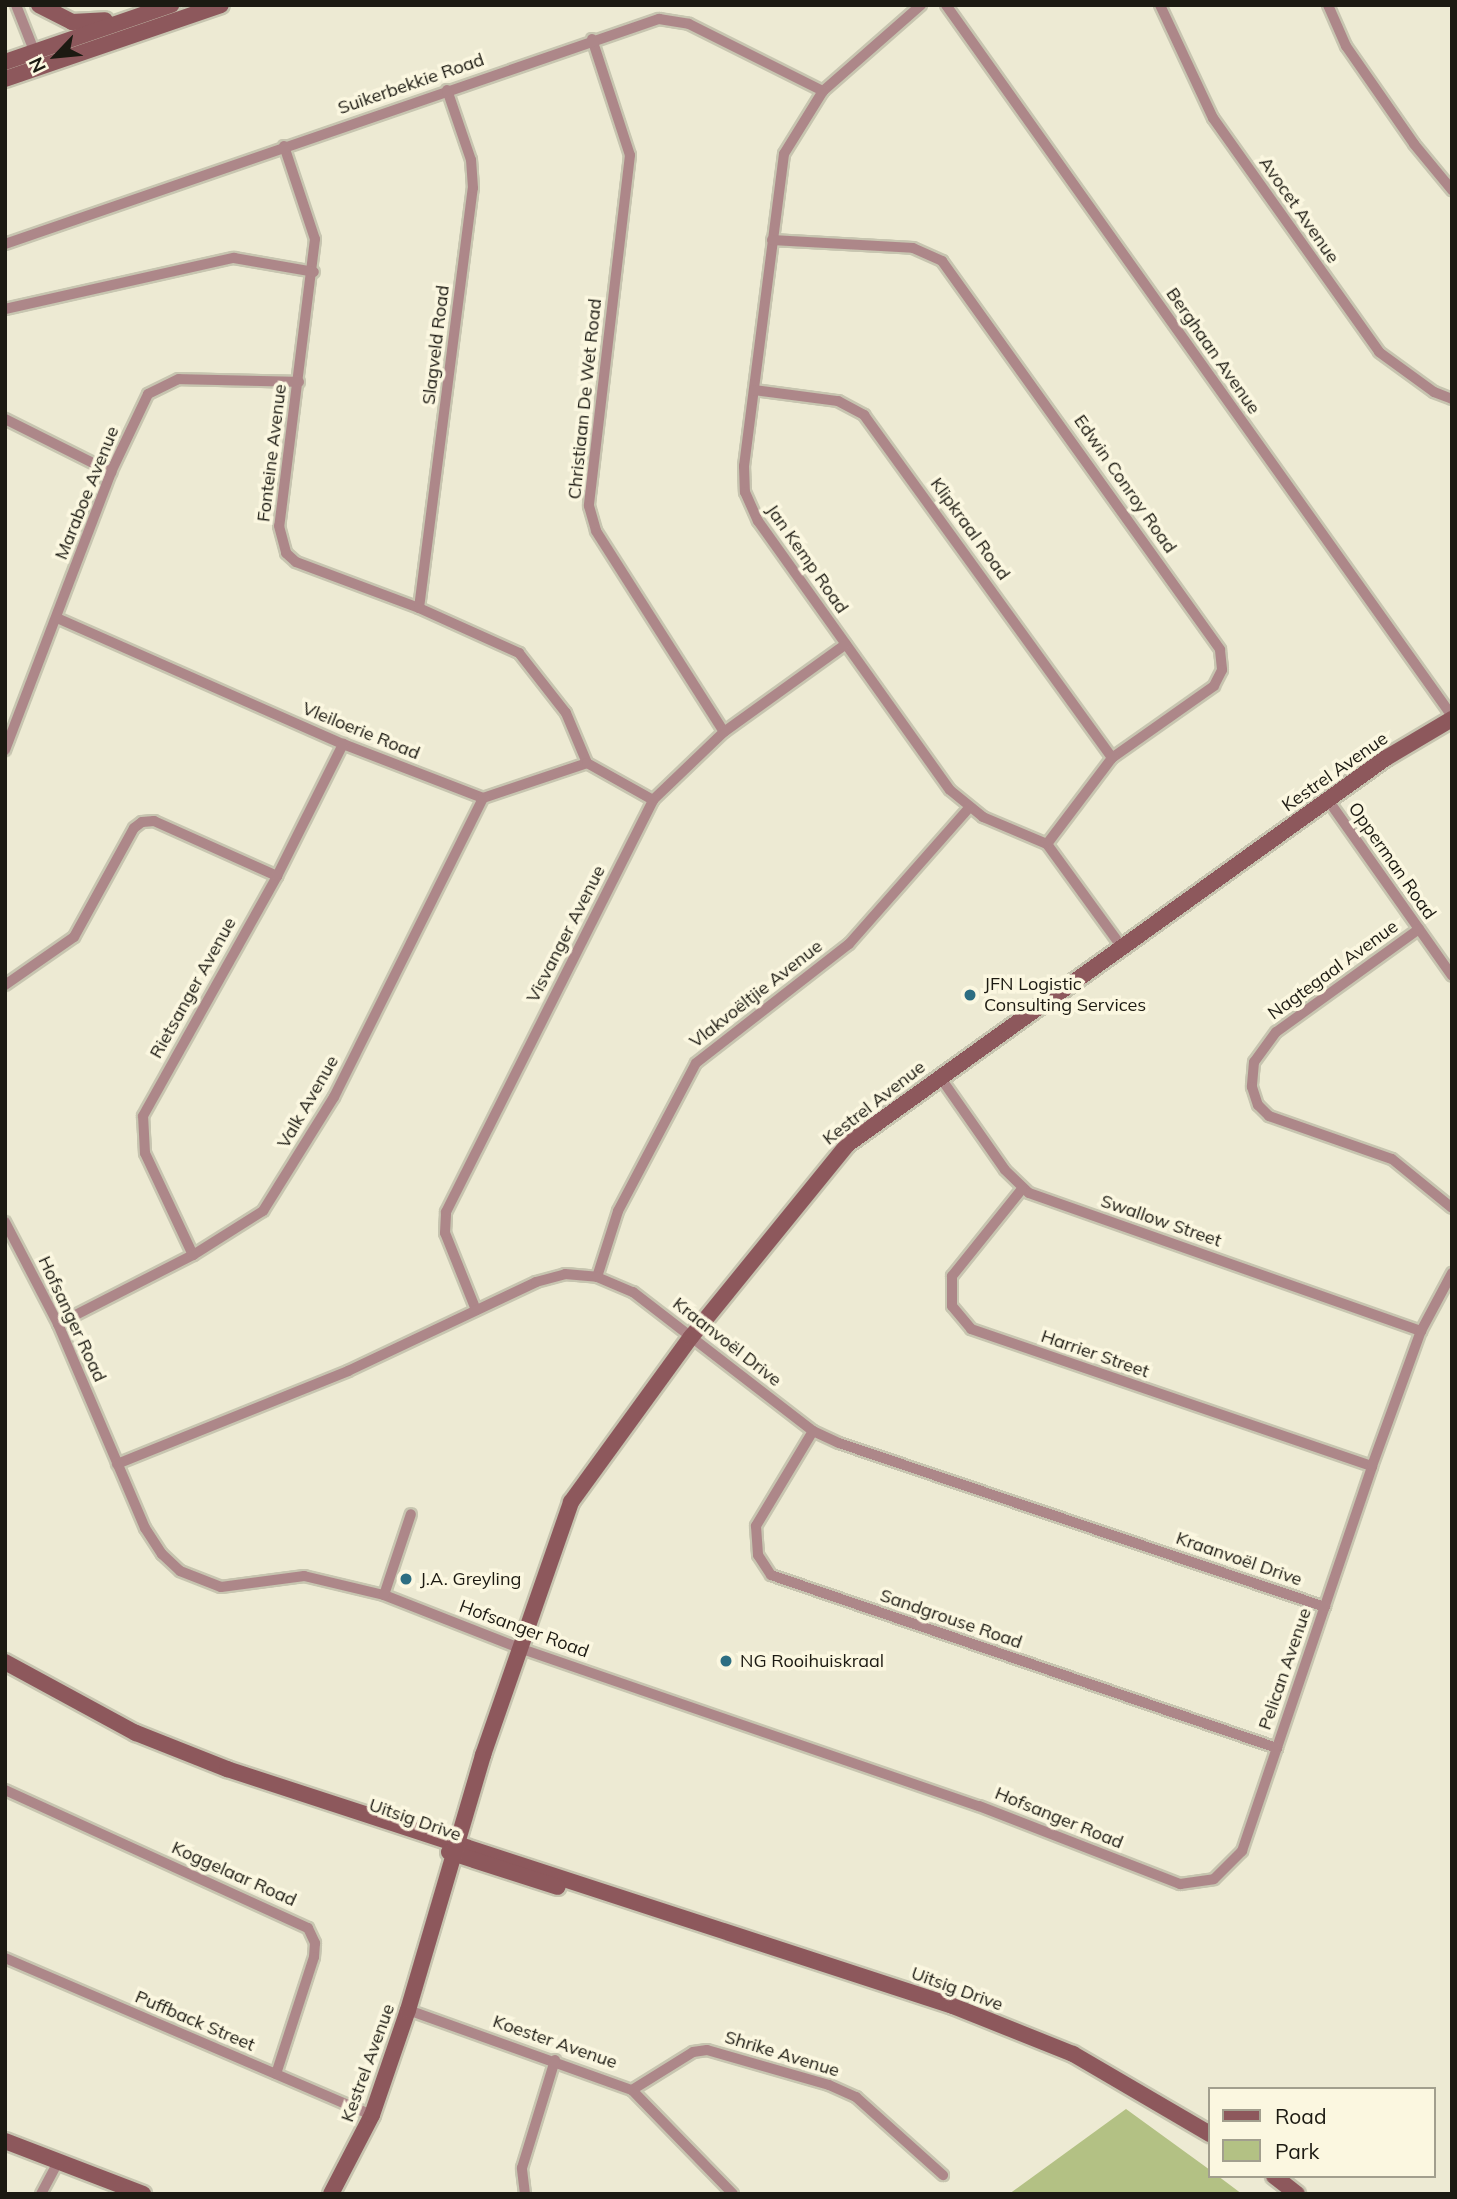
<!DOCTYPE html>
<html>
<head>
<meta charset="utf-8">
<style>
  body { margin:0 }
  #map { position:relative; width:1457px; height:2199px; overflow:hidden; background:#edead3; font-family:Mulish,sans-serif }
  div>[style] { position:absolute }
  .green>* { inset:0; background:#b3c184 }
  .roads { filter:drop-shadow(2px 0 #c7c5b0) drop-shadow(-2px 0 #c7c5b0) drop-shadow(0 2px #c7c5b0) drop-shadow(0 -2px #c7c5b0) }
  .street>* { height:10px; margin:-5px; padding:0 5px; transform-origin:5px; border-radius:5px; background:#ad8789 }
  .secondary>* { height:16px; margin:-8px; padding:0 8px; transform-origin:8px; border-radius:8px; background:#8d585c }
  .dots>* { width:19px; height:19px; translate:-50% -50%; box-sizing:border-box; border:4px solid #fbf7e0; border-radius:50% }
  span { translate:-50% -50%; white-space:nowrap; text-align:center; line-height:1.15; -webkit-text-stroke:7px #fbf7e0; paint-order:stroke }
  .street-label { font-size:18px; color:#1c1a12 }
  .poi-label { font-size:18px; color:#1c1a12 }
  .left { translate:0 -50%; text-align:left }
  .frame { position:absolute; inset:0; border:7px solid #1c1a12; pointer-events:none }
  .legend { position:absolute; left:1208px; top:2087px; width:228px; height:91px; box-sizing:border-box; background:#fbf7e0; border:2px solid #a29f8e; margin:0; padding:9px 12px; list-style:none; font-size:21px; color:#1c1a12 }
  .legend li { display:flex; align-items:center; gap:14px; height:35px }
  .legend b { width:35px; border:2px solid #a29f8e }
  .north { position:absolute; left:21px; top:21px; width:70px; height:70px; -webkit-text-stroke:5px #fbf7e0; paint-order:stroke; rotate:244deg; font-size:19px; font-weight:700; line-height:28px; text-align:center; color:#1c1a12 }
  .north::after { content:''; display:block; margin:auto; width:24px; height:32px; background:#1c1a12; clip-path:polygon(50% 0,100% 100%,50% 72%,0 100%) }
</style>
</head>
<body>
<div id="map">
  <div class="green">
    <i style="clip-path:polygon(1126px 2109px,1210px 2170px,1210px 2176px,1218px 2176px,1242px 2194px,1009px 2194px)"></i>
  </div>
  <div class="roads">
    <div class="street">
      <i style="left:16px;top:5px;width:57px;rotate:68.4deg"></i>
      <i style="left:921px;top:5px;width:130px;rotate:138.7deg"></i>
      <i style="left:823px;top:91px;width:74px;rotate:121.8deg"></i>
      <i style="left:784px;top:154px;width:315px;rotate:97.3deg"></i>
      <i style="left:744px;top:466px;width:26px;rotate:88deg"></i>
      <i style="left:745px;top:492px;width:32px;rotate:66deg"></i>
      <i style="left:758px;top:521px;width:330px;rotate:54.5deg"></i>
      <i style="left:950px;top:790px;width:43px;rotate:39.3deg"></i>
      <i style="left:983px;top:817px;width:69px;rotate:22.9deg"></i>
      <i style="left:1047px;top:844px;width:126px;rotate:54deg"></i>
      <i style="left:946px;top:5px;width:873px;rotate:54.56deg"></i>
      <i style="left:1160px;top:5px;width:125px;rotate:64.9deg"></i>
      <i style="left:1213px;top:118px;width:287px;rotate:54.6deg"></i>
      <i style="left:1379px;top:352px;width:68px;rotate:36deg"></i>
      <i style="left:1434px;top:392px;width:19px;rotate:21deg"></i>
      <i style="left:1328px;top:5px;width:45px;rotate:66.3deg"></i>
      <i style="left:1346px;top:46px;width:119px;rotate:55.2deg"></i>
      <i style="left:1414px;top:144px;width:60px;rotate:50.4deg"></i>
      <i style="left:592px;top:39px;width:122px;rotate:71.9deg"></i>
      <i style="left:630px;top:155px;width:353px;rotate:96.7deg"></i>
      <i style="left:589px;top:506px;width:26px;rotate:74deg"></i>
      <i style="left:596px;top:531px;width:238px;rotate:57.5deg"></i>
      <i style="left:284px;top:146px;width:98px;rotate:71.6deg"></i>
      <i style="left:315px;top:239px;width:289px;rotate:97.1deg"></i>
      <i style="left:279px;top:526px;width:28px;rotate:75deg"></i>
      <i style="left:286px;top:553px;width:13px;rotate:42deg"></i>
      <i style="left:296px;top:562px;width:131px;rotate:20.5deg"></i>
      <i style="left:419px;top:608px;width:110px;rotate:24.2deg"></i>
      <i style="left:519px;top:653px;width:76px;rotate:51.9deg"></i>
      <i style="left:566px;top:713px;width:54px;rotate:67.2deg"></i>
      <i style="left:772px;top:240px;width:141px;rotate:3.2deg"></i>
      <i style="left:913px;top:248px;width:32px;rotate:24deg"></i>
      <i style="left:942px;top:261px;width:478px;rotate:54.4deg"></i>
      <i style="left:1220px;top:650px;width:20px;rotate:84deg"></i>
      <i style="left:1222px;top:670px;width:18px;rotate:117deg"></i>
      <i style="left:1214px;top:686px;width:125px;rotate:144.8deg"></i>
      <i style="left:1112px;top:758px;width:108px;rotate:127.1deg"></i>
      <i style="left:5px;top:244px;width:692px;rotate:-18.99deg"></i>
      <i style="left:659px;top:19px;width:30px;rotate:9deg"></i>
      <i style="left:689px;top:24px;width:150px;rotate:26.6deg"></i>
      <i style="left:5px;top:309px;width:235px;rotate:-12.6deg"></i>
      <i style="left:234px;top:258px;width:81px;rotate:9.9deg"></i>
      <i style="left:754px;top:390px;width:85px;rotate:7.5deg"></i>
      <i style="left:838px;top:401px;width:30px;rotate:28deg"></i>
      <i style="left:864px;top:415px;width:423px;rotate:54.1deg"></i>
      <i style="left:5px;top:419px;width:119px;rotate:26.6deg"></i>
      <i style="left:419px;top:608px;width:423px;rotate:-82.7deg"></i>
      <i style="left:473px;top:188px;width:28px;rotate:-94deg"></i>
      <i style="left:471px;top:160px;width:74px;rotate:-108.9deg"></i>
      <i style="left:57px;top:618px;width:313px;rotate:23.8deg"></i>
      <i style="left:343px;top:744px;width:150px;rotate:21.1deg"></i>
      <i style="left:483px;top:798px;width:110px;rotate:-18.6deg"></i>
      <i style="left:587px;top:763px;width:76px;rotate:29.3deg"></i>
      <i style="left:5px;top:750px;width:298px;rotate:-69.1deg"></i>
      <i style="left:111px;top:472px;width:86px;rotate:-64.6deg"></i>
      <i style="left:148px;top:394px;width:34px;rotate:-26deg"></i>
      <i style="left:179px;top:379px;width:120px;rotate:1.4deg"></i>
      <i style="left:1328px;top:800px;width:215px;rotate:54.8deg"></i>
      <i style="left:1419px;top:929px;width:176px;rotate:144.2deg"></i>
      <i style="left:1276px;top:1032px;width:37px;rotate:126deg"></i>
      <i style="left:1254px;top:1062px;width:25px;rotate:95deg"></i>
      <i style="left:1252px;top:1087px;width:19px;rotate:72deg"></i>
      <i style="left:1258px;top:1105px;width:16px;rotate:45deg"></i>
      <i style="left:1269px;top:1116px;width:130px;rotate:19.3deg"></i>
      <i style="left:1392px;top:1159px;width:77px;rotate:39.2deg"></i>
      <i style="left:5px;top:985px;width:84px;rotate:-34.8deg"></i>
      <i style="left:74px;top:937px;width:124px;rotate:-61.2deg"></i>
      <i style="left:134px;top:828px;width:10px;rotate:-37deg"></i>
      <i style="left:142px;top:822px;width:12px;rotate:-5deg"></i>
      <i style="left:154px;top:821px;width:135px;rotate:24.1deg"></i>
      <i style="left:940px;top:1077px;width:113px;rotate:55deg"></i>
      <i style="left:1005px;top:1170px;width:33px;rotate:44deg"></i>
      <i style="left:1029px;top:1193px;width:416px;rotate:19.4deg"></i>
      <i style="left:1022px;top:1189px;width:112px;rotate:128.8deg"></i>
      <i style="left:952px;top:1276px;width:30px;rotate:90deg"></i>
      <i style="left:952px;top:1306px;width:30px;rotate:50deg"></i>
      <i style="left:971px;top:1329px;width:424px;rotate:18.9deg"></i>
      <i style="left:5px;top:1222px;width:115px;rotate:62.5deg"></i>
      <i style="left:58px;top:1324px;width:222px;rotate:66.9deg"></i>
      <i style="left:145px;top:1528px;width:31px;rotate:57deg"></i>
      <i style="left:162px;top:1554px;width:25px;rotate:43deg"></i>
      <i style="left:180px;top:1571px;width:44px;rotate:21.3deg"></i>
      <i style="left:221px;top:1587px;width:84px;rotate:-7.5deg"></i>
      <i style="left:304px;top:1576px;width:82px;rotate:13.4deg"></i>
      <i style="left:384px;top:1595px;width:148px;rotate:21.4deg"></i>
      <i style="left:522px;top:1649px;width:483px;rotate:19deg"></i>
      <i style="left:979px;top:1806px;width:216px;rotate:21.2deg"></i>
      <i style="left:1180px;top:1884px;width:34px;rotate:-8deg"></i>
      <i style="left:1214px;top:1879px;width:40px;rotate:-45deg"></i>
      <i style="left:1242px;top:1851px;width:406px;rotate:-71.3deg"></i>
      <i style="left:1372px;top:1466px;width:144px;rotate:-70.1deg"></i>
      <i style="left:1421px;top:1331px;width:66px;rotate:-61.9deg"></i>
      <i style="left:193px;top:1255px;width:113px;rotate:-115.2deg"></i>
      <i style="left:145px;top:1153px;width:37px;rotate:-93deg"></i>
      <i style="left:143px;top:1116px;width:275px;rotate:-60.8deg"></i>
      <i style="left:277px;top:876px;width:148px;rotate:-63.4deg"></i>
      <i style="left:597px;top:1277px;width:69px;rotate:-72.3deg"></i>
      <i style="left:618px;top:1211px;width:167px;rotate:-62.2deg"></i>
      <i style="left:696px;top:1063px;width:194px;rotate:-37.9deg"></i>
      <i style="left:849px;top:944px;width:180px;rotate:-48.6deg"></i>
      <i style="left:476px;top:1310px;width:83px;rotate:-111.9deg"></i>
      <i style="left:445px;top:1233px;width:21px;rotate:-87deg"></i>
      <i style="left:446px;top:1212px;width:461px;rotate:-63.3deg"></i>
      <i style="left:653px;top:800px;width:98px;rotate:-43.8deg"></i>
      <i style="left:724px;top:732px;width:150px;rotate:-35.8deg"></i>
      <i style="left:58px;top:1324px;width:152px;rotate:-27.1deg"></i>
      <i style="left:193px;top:1255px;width:83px;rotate:-32.2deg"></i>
      <i style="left:263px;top:1211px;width:134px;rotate:-58.1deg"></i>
      <i style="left:334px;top:1097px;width:334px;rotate:-63.5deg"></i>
      <i style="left:813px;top:1431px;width:111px;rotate:121deg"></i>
      <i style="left:756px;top:1526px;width:29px;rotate:86deg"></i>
      <i style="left:758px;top:1555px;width:24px;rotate:57deg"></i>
      <i style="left:771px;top:1575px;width:535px;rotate:18.88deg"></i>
      <i style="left:117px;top:1464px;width:249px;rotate:-21.9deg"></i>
      <i style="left:348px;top:1371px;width:208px;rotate:-25.3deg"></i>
      <i style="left:536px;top:1282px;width:30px;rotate:-15deg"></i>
      <i style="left:565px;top:1274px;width:32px;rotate:5deg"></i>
      <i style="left:597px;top:1277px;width:39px;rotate:23deg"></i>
      <i style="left:633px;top:1292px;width:227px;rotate:37.7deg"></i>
      <i style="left:813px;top:1431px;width:29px;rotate:25deg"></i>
      <i style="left:839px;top:1443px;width:513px;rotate:18.65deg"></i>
      <i style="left:384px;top:1595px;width:85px;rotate:-71.6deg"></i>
      <i style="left:5px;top:1790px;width:333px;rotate:24.5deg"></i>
      <i style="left:308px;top:1928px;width:17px;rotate:65deg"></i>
      <i style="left:315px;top:1943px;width:14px;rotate:94deg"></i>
      <i style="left:314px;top:1957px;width:123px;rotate:108deg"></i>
      <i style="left:5px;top:1958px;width:399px;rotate:23.2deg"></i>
      <i style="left:408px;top:2010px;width:238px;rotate:19.7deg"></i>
      <i style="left:632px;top:2090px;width:145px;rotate:45.8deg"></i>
      <i style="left:632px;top:2090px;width:72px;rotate:-31.9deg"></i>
      <i style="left:693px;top:2052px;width:14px;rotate:-8deg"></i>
      <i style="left:707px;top:2050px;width:127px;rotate:16deg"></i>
      <i style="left:829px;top:2085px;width:30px;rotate:24deg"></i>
      <i style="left:856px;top:2097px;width:117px;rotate:41.9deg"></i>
      <i style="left:41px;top:2194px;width:34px;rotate:-62deg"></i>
      <i style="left:525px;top:2194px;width:26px;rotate:-97deg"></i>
      <i style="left:522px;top:2168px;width:113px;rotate:-73deg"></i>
    </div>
    <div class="secondary">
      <i style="left:39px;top:5px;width:37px;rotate:27deg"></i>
      <i style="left:72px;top:22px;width:33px;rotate:-3deg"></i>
      <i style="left:5px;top:62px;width:176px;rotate:-19deg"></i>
      <i style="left:5px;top:79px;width:228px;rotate:-18.9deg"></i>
      <i style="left:5px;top:1662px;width:149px;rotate:28.5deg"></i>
      <i style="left:136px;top:1733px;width:98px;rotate:21.6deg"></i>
      <i style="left:227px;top:1769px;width:764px;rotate:18.08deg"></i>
      <i style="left:953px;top:2006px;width:129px;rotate:21.8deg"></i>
      <i style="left:1073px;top:2054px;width:159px;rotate:30.3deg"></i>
      <i style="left:449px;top:1852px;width:114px;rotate:17.8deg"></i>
      <i style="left:5px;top:2141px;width:148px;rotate:21deg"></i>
      <i style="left:1274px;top:2176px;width:29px;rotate:38deg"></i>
      <i style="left:331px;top:2194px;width:89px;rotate:-62.6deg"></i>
      <i style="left:372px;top:2115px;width:111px;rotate:-71.1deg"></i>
      <i style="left:408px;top:2010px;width:266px;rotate:-73.6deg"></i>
      <i style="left:483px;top:1755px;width:268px;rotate:-70.8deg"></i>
      <i style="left:571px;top:1502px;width:204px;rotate:-54deg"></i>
      <i style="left:691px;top:1337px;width:249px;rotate:-50.9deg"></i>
      <i style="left:848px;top:1144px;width:662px;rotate:-35.66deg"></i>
      <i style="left:1386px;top:758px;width:77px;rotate:-30.6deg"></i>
    </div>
  </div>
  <div class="dots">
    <i style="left:970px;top:995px;background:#2d6e82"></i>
    <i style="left:406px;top:1579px;background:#2d6e82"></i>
    <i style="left:726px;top:1661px;background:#2d6e82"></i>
  </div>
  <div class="street-label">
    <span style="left:411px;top:84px;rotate:-19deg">Suikerbekkie Road</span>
    <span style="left:1299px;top:210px;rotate:55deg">Avocet Avenue</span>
    <span style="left:436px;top:345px;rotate:-83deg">Slagveld Road</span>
    <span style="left:1213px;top:351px;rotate:55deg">Berghaan Avenue</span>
    <span style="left:585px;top:399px;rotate:-84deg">Christiaan De Wet Road</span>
    <span style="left:272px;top:453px;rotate:-83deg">Fonteine Avenue</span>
    <span style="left:1125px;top:484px;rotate:55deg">Edwin Conroy Road</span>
    <span style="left:87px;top:493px;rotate:-68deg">Maraboe Avenue</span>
    <span style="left:970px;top:529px;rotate:54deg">Klipkraal Road</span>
    <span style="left:807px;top:559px;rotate:55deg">Jan Kemp Road</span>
    <span style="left:361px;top:731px;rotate:22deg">Vleiloerie Road</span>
    <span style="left:1335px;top:772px;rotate:-35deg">Kestrel Avenue</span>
    <span style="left:1392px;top:861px;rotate:55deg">Opperman Road</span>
    <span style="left:566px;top:934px;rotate:-63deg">Visvanger Avenue</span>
    <span style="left:1333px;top:970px;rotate:-36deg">Nagtegaal Avenue</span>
    <span style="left:193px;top:988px;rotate:-61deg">Rietsanger Avenue</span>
    <span style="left:756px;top:994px;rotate:-38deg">Vlakvoëltjie Avenue</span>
    <span style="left:308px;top:1102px;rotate:-60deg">Valk Avenue</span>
    <span style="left:874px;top:1103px;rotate:-38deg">Kestrel Avenue</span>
    <span style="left:1161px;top:1221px;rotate:19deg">Swallow Street</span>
    <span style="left:72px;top:1319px;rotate:65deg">Hofsanger Road</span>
    <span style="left:727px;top:1342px;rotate:38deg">Kraanvoël Drive</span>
    <span style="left:1095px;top:1354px;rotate:19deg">Harrier Street</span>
    <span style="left:1239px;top:1559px;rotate:19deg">Kraanvoël Drive</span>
    <span style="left:951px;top:1619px;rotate:19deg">Sandgrouse Road</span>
    <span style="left:524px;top:1629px;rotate:20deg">Hofsanger Road</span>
    <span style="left:1285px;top:1669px;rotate:-71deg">Pelican Avenue</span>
    <span style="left:1059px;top:1818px;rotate:22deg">Hofsanger Road</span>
    <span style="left:415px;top:1820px;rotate:19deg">Uitsig Drive</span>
    <span style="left:234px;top:1874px;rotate:24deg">Koggelaar Road</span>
    <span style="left:957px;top:1989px;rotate:20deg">Uitsig Drive</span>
    <span style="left:195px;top:2021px;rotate:23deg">Puffback Street</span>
    <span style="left:555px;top:2042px;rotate:19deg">Koester Avenue</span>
    <span style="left:782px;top:2054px;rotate:17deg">Shrike Avenue</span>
    <span style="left:368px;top:2063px;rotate:-70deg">Kestrel Avenue</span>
  </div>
  <div class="poi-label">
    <span class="left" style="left:984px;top:995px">JFN Logistic<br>Consulting Services</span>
    <span class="left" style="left:420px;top:1579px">J.A. Greyling</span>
    <span class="left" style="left:740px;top:1661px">NG Rooihuiskraal</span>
  </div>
  <div class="frame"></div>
  <ul class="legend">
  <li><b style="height:9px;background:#8d585c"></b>Road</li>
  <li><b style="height:19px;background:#b3c184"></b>Park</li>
  </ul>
  <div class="north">N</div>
</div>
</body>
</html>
